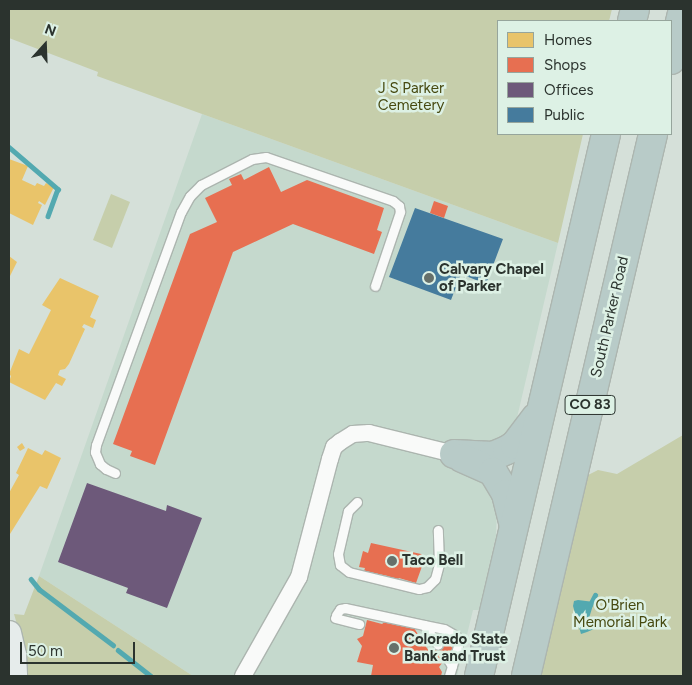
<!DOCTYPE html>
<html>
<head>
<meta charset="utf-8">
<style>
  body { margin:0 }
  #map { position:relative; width:692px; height:685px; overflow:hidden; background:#d5e0d9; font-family:Figtree,sans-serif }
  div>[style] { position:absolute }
  .built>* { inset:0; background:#c5d9cd }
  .green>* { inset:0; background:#c6ceab }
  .water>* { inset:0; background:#53a9b0 }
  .homes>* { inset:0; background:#e9c46a }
  .shops>* { inset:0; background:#e76f51 }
  .offices>* { inset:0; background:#6d597a }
  .public>* { inset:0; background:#457b9d }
  .stream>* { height:4.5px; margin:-2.25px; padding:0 2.25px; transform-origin:2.25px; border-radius:2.25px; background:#53a9b0 }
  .roads { filter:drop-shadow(1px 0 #acb5af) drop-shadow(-1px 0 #acb5af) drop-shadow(0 1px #acb5af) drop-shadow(0 -1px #acb5af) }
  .lane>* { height:9px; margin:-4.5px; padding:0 4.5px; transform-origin:4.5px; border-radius:4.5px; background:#f9faf9 }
  .street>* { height:16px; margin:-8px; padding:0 8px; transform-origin:8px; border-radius:8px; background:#f9faf9 }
  .secondary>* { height:24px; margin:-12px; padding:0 12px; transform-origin:12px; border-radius:12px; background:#e6eceb }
  .highway>* { height:28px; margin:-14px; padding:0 14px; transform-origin:14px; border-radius:14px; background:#b8cbc8 }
  .dots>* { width:14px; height:14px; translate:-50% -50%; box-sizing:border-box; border:2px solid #ddf1e5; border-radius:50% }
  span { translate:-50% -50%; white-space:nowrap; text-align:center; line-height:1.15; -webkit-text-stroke:5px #ddf1e5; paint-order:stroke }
  .shield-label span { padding:1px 4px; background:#ddf1e5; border:1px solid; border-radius:4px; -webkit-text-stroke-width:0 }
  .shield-label { font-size:14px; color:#2b332e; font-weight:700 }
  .park-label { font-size:15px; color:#464910 }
  .poi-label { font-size:15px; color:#2b332e; font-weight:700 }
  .left { translate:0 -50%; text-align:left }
  .street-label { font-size:15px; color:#2b332e }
  .frame { position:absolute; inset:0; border:10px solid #2b332e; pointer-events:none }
  .legend { position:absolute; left:497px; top:20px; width:175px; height:115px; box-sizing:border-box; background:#ddf1e5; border:1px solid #96a59c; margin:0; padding:6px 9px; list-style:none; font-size:15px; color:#2b332e }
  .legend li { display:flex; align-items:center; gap:10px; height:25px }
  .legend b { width:25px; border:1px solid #96a59c }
  .north { position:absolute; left:20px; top:20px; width:50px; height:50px; -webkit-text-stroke:4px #ddf1e5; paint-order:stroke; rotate:20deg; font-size:14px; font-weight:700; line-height:20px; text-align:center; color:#2b332e }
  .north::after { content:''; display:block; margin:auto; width:18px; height:22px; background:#2b332e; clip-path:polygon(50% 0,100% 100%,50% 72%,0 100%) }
  .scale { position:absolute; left:20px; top:642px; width:115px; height:22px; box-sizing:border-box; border:2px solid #2b332e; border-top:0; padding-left:6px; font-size:15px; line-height:18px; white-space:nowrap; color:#2b332e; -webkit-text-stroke:4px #ddf1e5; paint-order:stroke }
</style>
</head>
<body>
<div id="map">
  <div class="built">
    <i style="clip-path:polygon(202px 114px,558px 243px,516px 422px,504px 436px,492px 441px,480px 472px,497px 506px,496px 536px,479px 610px,473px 610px,457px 676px,193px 676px,39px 576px)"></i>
  </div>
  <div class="green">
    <i style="clip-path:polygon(9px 9px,612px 9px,609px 21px,498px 21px,498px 134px,583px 134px,558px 243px,97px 76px,98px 72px,9px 38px)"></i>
    <i style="clip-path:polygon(111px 194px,130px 202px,112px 248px,93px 240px)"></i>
    <i style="clip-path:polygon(683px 435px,683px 676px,541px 676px,588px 475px,598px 470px,617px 474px)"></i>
    <i style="clip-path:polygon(39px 576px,193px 676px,27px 676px,25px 652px,14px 614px,24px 615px)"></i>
  </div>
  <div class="water">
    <i style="clip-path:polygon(578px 600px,594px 602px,589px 618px,594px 629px,587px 632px,581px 634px,573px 606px,574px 601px)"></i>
  </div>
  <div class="homes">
    <i style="clip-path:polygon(9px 159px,28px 166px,22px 180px,35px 186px,37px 183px,44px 186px,46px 183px,54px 187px,45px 205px,39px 201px,38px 203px,42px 205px,33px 225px,9px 213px)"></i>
    <i style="clip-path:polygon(9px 256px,17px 262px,9px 278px)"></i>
    <i style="clip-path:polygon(60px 278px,99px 296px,90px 317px,96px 320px,93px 328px,84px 324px,82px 327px,85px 329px,69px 364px,65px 369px,60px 370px,58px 375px,66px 379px,62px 386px,56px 383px,45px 400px,9px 382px,11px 376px,9px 374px,19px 349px,29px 354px,51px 310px,42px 305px)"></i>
    <i style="clip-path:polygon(22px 443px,25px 448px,20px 451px,17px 447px)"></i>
    <i style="clip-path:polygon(28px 448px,42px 455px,45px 450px,61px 458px,47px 489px,40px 486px,10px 534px,9px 493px,19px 475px,16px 473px)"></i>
  </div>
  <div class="shops">
    <i style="clip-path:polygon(269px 167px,281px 192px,307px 180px,384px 208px,377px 230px,382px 232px,374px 254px,293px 224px,233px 252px,155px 465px,130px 456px,132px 451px,113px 444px,190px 234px,217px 222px,205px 198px,232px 185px,229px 179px,241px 174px,244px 180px)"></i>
    <i style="clip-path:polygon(434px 201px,448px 206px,444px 218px,430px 213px)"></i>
    <i style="clip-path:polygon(371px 543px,421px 554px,425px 558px,416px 583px,399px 578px,396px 581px,390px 580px,388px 576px,364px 571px,365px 568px,359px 567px,363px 551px,368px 553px)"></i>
    <i style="clip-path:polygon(367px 620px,382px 624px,386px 621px,414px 628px,430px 653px,445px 638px,453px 649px,439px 667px,442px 672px,441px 676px,371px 676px,373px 665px,357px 662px,362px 646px,357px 639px,363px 636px)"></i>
  </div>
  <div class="offices">
    <i style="clip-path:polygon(87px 483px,166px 511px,167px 505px,202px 518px,167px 608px,126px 593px,128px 588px,58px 562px)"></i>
  </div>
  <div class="public">
    <i style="clip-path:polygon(415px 208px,503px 239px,486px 284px,461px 274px,451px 300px,389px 277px)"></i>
  </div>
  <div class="stream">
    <i style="left:9px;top:147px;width:65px;rotate:40.6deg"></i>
    <i style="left:58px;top:189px;width:29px;rotate:110deg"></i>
    <i style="left:31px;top:579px;width:13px;rotate:51deg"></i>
    <i style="left:39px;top:589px;width:93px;rotate:37.1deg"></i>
    <i style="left:590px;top:605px;width:11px;rotate:-63deg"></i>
    <i style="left:118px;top:650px;width:42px;rotate:38.2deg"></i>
  </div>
  <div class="roads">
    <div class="lane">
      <i style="left:115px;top:473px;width:10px;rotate:-156deg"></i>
      <i style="left:106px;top:469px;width:8px;rotate:-140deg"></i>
      <i style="left:100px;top:464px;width:13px;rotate:-113deg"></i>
      <i style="left:95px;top:452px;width:7px;rotate:-82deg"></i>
      <i style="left:96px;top:445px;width:248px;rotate:-70deg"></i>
      <i style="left:181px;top:212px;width:18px;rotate:-61deg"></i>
      <i style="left:190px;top:196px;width:16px;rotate:-45deg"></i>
      <i style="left:201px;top:185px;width:57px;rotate:-27deg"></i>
      <i style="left:252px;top:159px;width:14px;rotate:-8deg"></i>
      <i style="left:266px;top:157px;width:134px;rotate:19.1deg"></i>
      <i style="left:393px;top:201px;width:8px;rotate:40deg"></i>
      <i style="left:399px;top:206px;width:6px;rotate:81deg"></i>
      <i style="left:400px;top:212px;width:78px;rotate:108.7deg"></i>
      <i style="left:357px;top:502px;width:13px;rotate:135deg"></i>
      <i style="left:348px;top:511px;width:44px;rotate:103.1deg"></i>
      <i style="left:338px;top:554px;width:11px;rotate:80deg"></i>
      <i style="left:340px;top:565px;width:11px;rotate:38deg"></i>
      <i style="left:349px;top:572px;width:72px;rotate:13.7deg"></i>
      <i style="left:419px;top:589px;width:8px;rotate:-14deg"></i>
      <i style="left:427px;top:587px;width:11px;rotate:-45deg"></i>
      <i style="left:435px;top:579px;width:16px;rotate:-75deg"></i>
      <i style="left:439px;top:564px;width:34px;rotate:-92deg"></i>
      <i style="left:336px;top:615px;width:7px;rotate:-56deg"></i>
      <i style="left:340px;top:609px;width:5px;rotate:-11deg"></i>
      <i style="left:345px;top:608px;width:81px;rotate:12.1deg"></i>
      <i style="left:424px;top:625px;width:24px;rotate:55deg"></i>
      <i style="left:335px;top:618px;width:25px;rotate:14deg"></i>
      <i style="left:424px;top:625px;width:20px;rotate:11deg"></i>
      <i style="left:444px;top:629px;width:14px;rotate:30deg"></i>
      <i style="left:456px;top:636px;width:10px;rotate:79deg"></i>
      <i style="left:458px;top:646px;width:21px;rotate:107deg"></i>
      <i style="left:447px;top:658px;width:9px;rotate:58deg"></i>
      <i style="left:452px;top:666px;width:10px;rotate:107deg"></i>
    </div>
    <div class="street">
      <i style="left:243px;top:676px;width:114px;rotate:-60.5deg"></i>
      <i style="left:299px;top:577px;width:122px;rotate:-75.3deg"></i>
      <i style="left:330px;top:459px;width:13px;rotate:-72deg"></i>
      <i style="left:334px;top:447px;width:8px;rotate:-40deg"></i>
      <i style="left:340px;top:442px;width:15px;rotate:-32deg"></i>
      <i style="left:353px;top:434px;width:16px;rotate:-4deg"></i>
      <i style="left:369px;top:433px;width:88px;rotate:13.9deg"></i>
    </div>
    <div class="secondary">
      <i style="left:9px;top:633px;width:23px;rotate:77deg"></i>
      <i style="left:14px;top:655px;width:21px;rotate:87deg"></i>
    </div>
    <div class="highway">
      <i style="left:632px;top:21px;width:12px;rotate:-76deg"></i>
      <i style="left:671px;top:60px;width:52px;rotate:-76.8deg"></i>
      <i style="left:454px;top:454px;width:39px;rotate:3deg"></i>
      <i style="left:493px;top:456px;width:15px;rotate:-23deg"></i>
      <i style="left:507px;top:450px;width:9px;rotate:-32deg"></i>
      <i style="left:515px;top:445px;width:34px;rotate:-53deg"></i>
      <i style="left:462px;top:458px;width:34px;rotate:24deg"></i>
      <i style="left:493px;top:472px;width:26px;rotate:59deg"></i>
      <i style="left:506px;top:494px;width:30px;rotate:76deg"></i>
      <i style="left:479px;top:676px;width:557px;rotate:-76.81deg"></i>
      <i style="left:526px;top:676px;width:557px;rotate:-76.81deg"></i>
    </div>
  </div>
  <div class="dots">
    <i style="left:429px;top:278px;background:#66706a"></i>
    <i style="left:392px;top:561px;background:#66706a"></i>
    <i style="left:394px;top:648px;background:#66706a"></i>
  </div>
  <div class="shield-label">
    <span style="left:590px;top:405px">CO 83</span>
  </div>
  <div class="park-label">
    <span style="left:411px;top:97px">J S Parker<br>Cemetery</span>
    <span style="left:620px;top:614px">O'Brien<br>Memorial Park</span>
  </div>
  <div class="poi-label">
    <span class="left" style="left:439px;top:278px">Calvary Chapel<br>of Parker</span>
    <span class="left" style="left:402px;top:561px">Taco Bell</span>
    <span class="left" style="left:404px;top:648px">Colorado State<br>Bank and Trust</span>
  </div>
  <div class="street-label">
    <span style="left:610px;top:317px;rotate:-77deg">South Parker Road</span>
  </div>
  <div class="frame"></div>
  <ul class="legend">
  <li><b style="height:14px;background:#e9c46a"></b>Homes</li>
  <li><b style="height:14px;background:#e76f51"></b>Shops</li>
  <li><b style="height:14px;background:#6d597a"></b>Offices</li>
  <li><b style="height:14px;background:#457b9d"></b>Public</li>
  </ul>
  <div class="north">N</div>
  <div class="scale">50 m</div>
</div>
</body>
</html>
